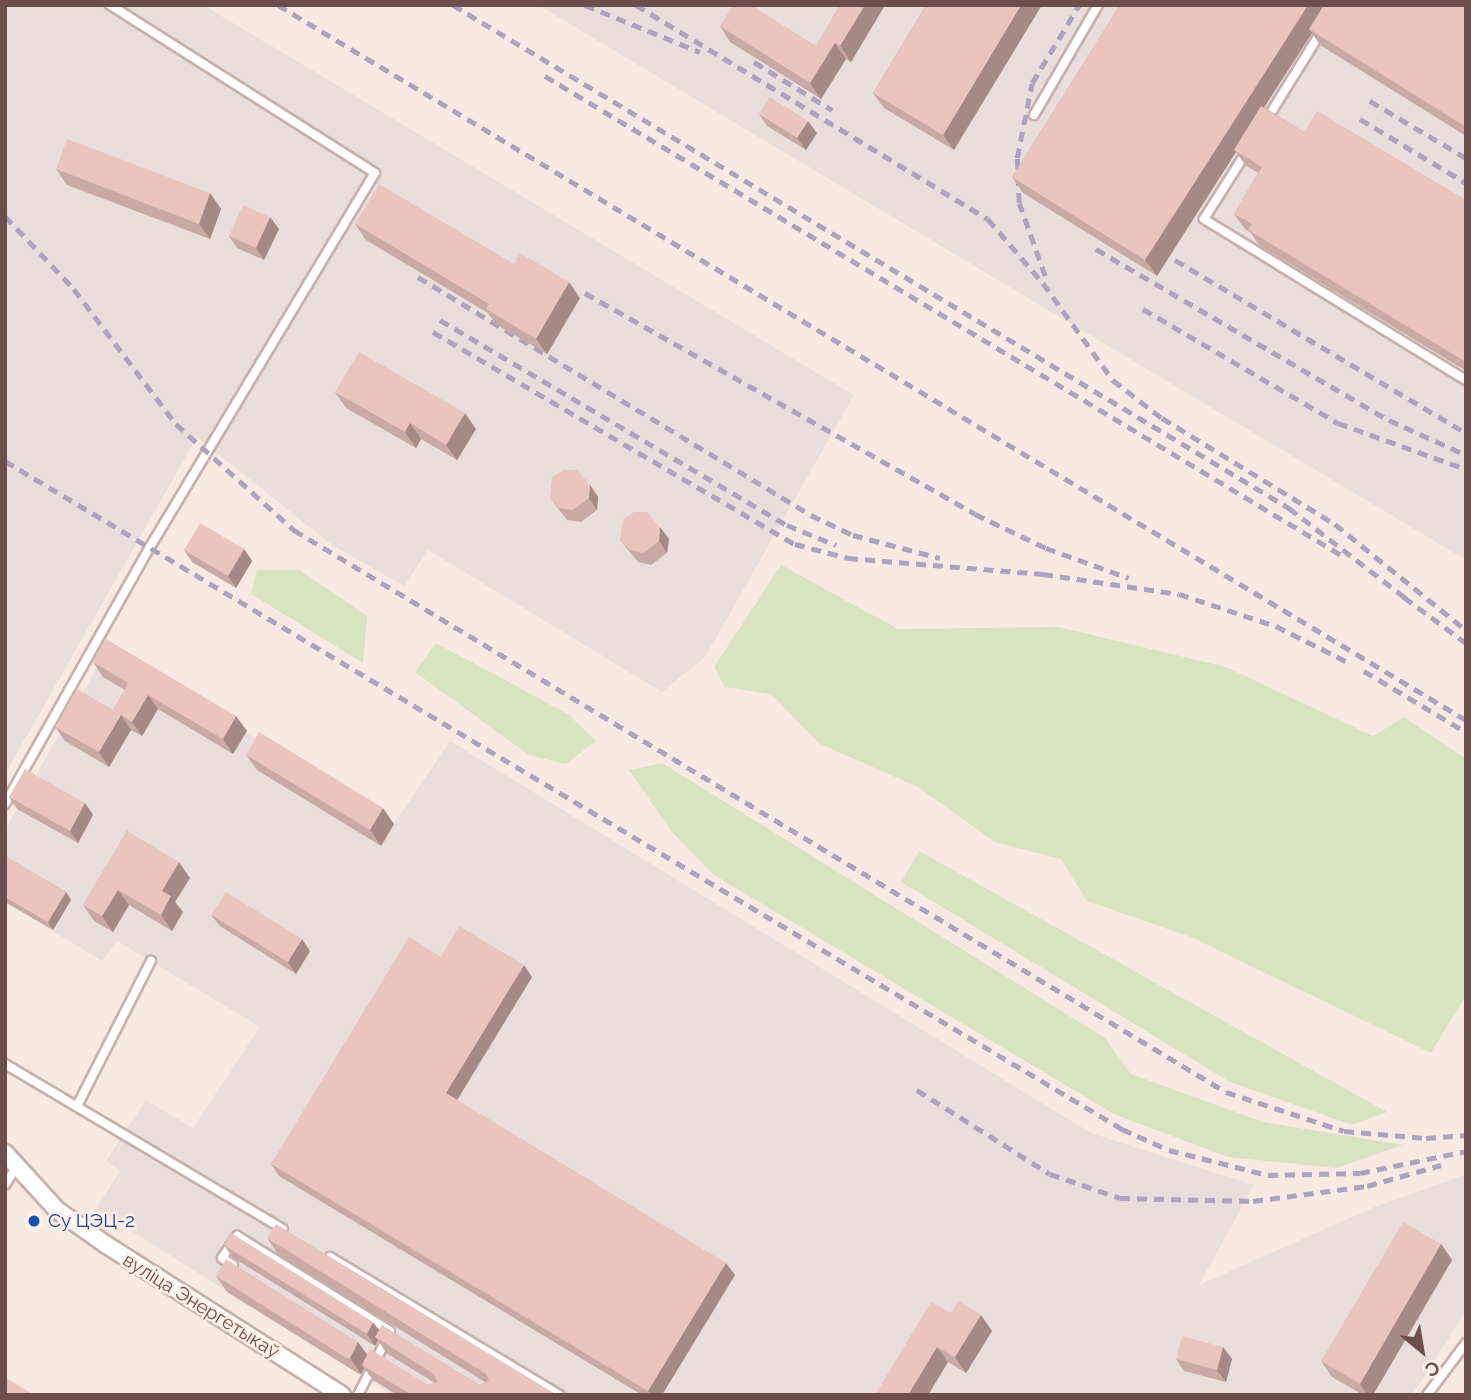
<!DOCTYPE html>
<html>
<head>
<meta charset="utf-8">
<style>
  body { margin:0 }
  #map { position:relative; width:1471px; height:1400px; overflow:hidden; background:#f8eae2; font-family:Raleway,sans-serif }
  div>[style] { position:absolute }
  .industrial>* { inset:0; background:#e8dfdc }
  .green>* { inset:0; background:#d8e3c2 }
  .roads { filter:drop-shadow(2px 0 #c7b0ab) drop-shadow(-2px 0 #c7b0ab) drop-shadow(0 2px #c7b0ab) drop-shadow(0 -2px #c7b0ab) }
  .service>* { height:8px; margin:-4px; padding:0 4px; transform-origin:4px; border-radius:4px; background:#fff }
  .minor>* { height:16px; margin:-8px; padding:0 8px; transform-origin:8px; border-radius:8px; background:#fff }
  .rail>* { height:4.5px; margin-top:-2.25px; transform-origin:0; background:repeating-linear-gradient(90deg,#aba3bf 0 10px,transparent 0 17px) }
  .wall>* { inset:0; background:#c9a9a3 }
  .shaded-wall>* { inset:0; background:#a48984 }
  .building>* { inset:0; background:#eac4bd }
  .dots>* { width:19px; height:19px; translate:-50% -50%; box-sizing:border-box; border:4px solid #fcefe7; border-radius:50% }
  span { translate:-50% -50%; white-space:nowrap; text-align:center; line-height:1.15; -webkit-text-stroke:5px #fcefe7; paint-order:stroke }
  .transit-label { font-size:19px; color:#164399 }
  .left { translate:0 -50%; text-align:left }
  .street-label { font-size:19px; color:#6c4f4c }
  .frame { position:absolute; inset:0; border:7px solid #6c4f4c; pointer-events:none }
  .north { position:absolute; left:1387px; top:1316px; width:70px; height:70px; -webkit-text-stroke:5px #fcefe7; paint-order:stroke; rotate:150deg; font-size:19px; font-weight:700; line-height:28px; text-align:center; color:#6c4f4c }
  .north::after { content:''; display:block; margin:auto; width:24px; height:32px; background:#6c4f4c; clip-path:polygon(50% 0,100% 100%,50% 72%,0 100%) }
</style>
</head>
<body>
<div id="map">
  <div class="industrial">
    <i style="clip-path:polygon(5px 5px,203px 5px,854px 395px,705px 657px,662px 692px,428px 550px,404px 586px,332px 545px,197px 437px,5px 774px)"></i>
    <i style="clip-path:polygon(538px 5px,1466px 5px,1466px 560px)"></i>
    <i style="clip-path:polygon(108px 648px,394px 824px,450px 741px,1091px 1133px,1254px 1185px,1199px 1285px,1372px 1208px,1464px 1175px,1466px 1311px,1412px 1395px,393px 1395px,96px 1209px,120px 1171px,106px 1161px,146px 1100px,193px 1128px,260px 1027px,117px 941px,102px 961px,5px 902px,5px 830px)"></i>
  </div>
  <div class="green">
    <i style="clip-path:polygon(781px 565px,898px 629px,1059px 627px,1226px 667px,1373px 736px,1404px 717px,1466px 759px,1466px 995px,1431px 1053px,1191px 937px,1087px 901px,1061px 859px,995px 842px,918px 787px,820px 744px,771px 694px,725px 687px,714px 667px)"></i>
    <i style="clip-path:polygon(257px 570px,299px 570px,367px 616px,363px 663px,251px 594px)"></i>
    <i style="clip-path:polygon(436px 643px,568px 714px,596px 741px,566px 764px,529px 755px,415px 672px)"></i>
    <i style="clip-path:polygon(662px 763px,1105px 1038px,1131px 1074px,1263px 1122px,1403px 1145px,1336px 1168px,1228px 1157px,1114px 1114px,714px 875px,671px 831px,629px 770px)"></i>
    <i style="clip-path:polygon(919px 851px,1387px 1112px,1352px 1125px,1230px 1082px,901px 882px)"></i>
  </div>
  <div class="roads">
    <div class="service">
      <i style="left:1034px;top:115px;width:127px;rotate:-59.8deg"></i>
      <i style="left:1267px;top:119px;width:102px;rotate:-58.2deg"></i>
      <i style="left:1247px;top:151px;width:80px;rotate:122.3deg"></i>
      <i style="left:1204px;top:219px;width:308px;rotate:31.6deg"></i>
      <i style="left:5px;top:804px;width:295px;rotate:-60.6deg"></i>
      <i style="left:150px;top:547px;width:436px;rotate:-59deg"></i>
      <i style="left:375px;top:173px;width:314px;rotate:-147.6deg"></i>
      <i style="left:5px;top:1064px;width:323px;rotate:30.7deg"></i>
      <i style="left:77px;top:1106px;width:163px;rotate:-63deg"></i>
      <i style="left:5px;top:1185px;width:22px;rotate:-58deg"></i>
      <i style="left:330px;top:1257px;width:268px;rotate:31deg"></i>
      <i style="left:233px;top:1265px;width:13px;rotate:-148deg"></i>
      <i style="left:222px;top:1258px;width:27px;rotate:-56deg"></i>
      <i style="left:237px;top:1236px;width:180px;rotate:31.8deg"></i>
      <i style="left:358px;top:1395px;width:64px;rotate:-63deg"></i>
      <i style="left:1427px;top:1395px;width:65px;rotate:-53.1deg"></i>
    </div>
    <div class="minor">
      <i style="left:5px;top:1153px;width:77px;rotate:47.6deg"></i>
      <i style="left:57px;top:1210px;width:59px;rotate:35.3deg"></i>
      <i style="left:105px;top:1244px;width:281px;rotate:32.5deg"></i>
    </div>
  </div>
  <div class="rail">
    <i style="left:278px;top:5px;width:1387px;rotate:31.04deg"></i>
    <i style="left:453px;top:5px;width:976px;rotate:31.03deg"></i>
    <i style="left:1289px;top:508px;width:154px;rotate:37.6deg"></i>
    <i style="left:585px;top:5px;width:124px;rotate:22.2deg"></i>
    <i style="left:636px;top:5px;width:412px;rotate:31.3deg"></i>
    <i style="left:988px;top:219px;width:84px;rotate:49.3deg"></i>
    <i style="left:1043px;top:283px;width:120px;rotate:54.2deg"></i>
    <i style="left:1113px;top:380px;width:62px;rotate:37.8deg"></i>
    <i style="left:1162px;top:418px;width:203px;rotate:31.5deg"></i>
    <i style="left:1335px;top:524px;width:169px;rotate:39deg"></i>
    <i style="left:754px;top:62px;width:92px;rotate:31.6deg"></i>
    <i style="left:545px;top:76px;width:931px;rotate:31.03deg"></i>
    <i style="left:1370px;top:101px;width:112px;rotate:30.7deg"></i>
    <i style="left:1360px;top:119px;width:124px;rotate:31.1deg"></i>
    <i style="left:5px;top:216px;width:100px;rotate:46.6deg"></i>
    <i style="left:74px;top:289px;width:169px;rotate:52.9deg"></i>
    <i style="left:176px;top:424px;width:159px;rotate:41.9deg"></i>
    <i style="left:294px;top:530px;width:1088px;rotate:31.09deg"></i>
    <i style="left:1226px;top:1092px;width:124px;rotate:18.3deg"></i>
    <i style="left:1344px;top:1131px;width:82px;rotate:4.9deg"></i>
    <i style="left:1426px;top:1138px;width:40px;rotate:-4.3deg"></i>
    <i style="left:1096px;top:249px;width:339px;rotate:30.3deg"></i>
    <i style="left:1389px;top:420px;width:85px;rotate:24.4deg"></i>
    <i style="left:1175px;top:260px;width:339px;rotate:30.7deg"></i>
    <i style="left:1045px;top:276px;width:77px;rotate:-109.6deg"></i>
    <i style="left:1019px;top:203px;width:45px;rotate:-92.5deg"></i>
    <i style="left:1017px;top:158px;width:76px;rotate:-78.7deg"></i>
    <i style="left:1032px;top:83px;width:91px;rotate:-58.9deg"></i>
    <i style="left:418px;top:277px;width:459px;rotate:31.2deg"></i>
    <i style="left:811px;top:515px;width:47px;rotate:25.5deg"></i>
    <i style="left:853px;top:535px;width:90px;rotate:14.8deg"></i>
    <i style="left:585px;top:293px;width:448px;rotate:29.5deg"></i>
    <i style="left:975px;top:514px;width:79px;rotate:25.6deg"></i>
    <i style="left:1046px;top:548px;width:88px;rotate:19.9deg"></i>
    <i style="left:1143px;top:309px;width:226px;rotate:30.3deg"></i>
    <i style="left:1338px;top:423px;width:136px;rotate:19.8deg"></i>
    <i style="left:440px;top:320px;width:403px;rotate:30.6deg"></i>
    <i style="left:787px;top:525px;width:53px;rotate:22.2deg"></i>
    <i style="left:433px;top:332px;width:420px;rotate:30.4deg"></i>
    <i style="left:795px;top:544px;width:55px;rotate:14.8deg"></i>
    <i style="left:848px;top:558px;width:196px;rotate:4.7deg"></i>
    <i style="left:1043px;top:574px;width:137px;rotate:8.4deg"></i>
    <i style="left:1179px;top:594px;width:102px;rotate:18.3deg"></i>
    <i style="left:1276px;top:626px;width:78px;rotate:26.6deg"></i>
    <i style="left:5px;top:461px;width:1302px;rotate:30.88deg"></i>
    <i style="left:1122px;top:1129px;width:51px;rotate:24.1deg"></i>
    <i style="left:1169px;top:1150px;width:102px;rotate:14.2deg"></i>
    <i style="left:1268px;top:1175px;width:92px;rotate:-1.2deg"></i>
    <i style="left:1360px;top:1173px;width:108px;rotate:-11.7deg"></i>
    <i style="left:1404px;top:597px;width:77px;rotate:36.6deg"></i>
    <i style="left:1364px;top:671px;width:119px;rotate:30.9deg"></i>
    <i style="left:917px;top:1090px;width:157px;rotate:32.3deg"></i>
    <i style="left:1050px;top:1174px;width:74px;rotate:18.9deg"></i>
    <i style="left:1120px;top:1198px;width:133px;rotate:1.3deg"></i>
    <i style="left:1253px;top:1201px;width:115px;rotate:-7.5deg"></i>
    <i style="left:1367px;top:1186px;width:77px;rotate:-15.8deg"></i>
  </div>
  <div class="wall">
    <i style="clip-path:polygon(840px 5px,885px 5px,851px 62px,846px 59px,821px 99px,730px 42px,720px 26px,816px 46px)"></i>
    <i style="clip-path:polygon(926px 5px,954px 150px,884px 108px,873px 93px)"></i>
    <i style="clip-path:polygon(1120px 5px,1466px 5px,1466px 136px,1320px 45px,1312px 33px,1264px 107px,1304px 132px,1466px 200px,1466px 371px,1259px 245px,1251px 233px,1245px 229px,1234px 214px,1258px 173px,1245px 165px,1236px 152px,1157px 276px,1023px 193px,1012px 177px)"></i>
    <i style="clip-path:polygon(759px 114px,817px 133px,806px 150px,767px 126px)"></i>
    <i style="clip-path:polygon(56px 169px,210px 193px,221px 209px,210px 239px,67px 185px)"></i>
    <i style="clip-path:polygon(355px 224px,514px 264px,580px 298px,547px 354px,497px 325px,488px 313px,366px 240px)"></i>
    <i style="clip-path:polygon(279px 229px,264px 260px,237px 248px,229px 236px)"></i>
    <i style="clip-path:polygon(335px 392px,476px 429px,457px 460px,421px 439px,416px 448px,346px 408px)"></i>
    <i style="clip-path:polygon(590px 485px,598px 497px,597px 510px,581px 522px,567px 520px,550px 498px)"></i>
    <i style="clip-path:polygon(660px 527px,669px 539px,667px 553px,651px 565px,638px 562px,620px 540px)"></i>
    <i style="clip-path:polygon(244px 549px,252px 561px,236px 588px,192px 562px,184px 550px)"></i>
    <i style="clip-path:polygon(93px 662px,247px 731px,233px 754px,158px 709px,142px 736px,131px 730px,109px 767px,65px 741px,55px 727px,113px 710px,125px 690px,103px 677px)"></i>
    <i style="clip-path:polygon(246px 755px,394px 824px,381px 846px,257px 770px)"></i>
    <i style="clip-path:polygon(9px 797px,85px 803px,93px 815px,78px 843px,17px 809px)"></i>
    <i style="clip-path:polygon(127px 831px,190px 878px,175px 902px,183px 912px,172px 931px,129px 905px,113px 932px,94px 921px,83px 905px)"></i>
    <i style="clip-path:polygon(5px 856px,66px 892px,71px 900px,53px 930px,5px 902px)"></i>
    <i style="clip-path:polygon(211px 915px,310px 951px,296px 974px,220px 926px)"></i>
    <i style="clip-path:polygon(441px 957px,532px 977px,457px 1100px,735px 1275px,662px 1395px,642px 1395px,279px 1176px,271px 1164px)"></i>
    <i style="clip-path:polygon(267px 1238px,557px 1395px,397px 1395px,373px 1380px,364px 1368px,361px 1374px,359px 1374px,227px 1292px,216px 1276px,358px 1342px,367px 1354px,428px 1385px,435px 1383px,386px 1353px,378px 1340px,375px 1346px,232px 1257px,224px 1245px,480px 1385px,485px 1382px,278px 1254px)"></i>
    <i style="clip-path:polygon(1441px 1244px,1452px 1260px,1373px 1395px,1363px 1395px,1332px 1377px,1321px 1361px)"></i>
    <i style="clip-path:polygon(951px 1313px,992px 1331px,966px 1373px,948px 1362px,928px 1395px,875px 1395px)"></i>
    <i style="clip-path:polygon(1223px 1347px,1232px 1359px,1226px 1382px,1184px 1371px,1176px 1359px)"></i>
  </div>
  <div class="shaded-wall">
    <i style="clip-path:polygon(865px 5px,885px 5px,851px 62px,840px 46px)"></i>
    <i style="clip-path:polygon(1021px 5px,1042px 5px,954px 150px,943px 135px)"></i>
    <i style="clip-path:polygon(1308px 5px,1329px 5px,1309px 29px,1312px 33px,1236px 151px,1234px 150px,1236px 152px,1157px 276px,1145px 260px)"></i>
    <i style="clip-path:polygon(835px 43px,846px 59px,821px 99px,810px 83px)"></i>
    <i style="clip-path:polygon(808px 121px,817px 133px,806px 150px,797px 138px)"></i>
    <i style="clip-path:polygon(210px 193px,221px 209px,210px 239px,199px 224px)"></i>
    <i style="clip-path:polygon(270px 217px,279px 229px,264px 260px,256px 248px)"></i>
    <i style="clip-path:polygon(569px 282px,580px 298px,547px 354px,536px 339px)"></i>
    <i style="clip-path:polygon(465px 413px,476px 429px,457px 460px,446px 445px)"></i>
    <i style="clip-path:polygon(410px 423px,421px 439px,416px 448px,405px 432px)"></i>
    <i style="clip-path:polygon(590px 485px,598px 497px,597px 510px,589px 498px)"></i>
    <i style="clip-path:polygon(660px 527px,669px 539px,667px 553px,659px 541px)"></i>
    <i style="clip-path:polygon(244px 549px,252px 561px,236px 588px,228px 576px)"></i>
    <i style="clip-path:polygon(148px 695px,158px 709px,142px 736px,132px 722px)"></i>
    <i style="clip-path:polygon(121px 715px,131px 730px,109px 767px,99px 752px)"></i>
    <i style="clip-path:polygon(236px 716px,247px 731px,233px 754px,223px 739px)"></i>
    <i style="clip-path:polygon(85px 803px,93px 815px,78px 843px,70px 831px)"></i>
    <i style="clip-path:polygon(383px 808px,394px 824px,381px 846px,370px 830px)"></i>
    <i style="clip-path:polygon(179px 862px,190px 878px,175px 902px,183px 912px,172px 931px,161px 915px,162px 891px)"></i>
    <i style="clip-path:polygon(118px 890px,129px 905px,113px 932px,102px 916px)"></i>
    <i style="clip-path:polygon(66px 892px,71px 900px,53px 930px,48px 922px)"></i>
    <i style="clip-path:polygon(302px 939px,310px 951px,296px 974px,288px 962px)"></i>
    <i style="clip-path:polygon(524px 965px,532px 977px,454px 1105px,446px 1093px)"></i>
    <i style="clip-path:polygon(1441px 1244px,1452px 1260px,1373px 1395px,1367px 1395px,1360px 1384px)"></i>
    <i style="clip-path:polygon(726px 1263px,735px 1275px,662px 1395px,651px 1395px,648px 1391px)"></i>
    <i style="clip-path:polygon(981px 1315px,992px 1331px,966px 1373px,955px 1357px)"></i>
    <i style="clip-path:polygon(373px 1322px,381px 1333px,375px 1337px,378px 1340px,375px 1346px,367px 1334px)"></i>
    <i style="clip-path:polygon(358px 1342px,369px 1358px,362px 1365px,364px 1368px,361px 1374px,350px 1358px)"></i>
    <i style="clip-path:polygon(937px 1347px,948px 1362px,928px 1395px,908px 1395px)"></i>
    <i style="clip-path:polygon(1223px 1347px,1232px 1359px,1226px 1382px,1217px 1370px)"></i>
  </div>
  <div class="building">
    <i style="clip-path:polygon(733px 5px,751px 5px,816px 46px,840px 5px,865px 5px,840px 46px,835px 43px,810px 83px,720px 26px)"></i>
    <i style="clip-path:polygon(926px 5px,1021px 5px,943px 135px,873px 93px)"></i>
    <i style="clip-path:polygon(1120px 5px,1308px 5px,1145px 260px,1012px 177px)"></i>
    <i style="clip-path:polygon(1324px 5px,1466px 5px,1466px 127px,1309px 29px)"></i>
    <i style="clip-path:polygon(770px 97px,808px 121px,797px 138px,759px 114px)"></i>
    <i style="clip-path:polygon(1261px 106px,1304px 132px,1317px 111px,1466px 200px,1466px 362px,1248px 230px,1252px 224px,1234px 214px,1262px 167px,1234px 150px)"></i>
    <i style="clip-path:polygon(67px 139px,210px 193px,199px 224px,56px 169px)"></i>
    <i style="clip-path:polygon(379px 184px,514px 264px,520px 253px,569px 282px,536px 339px,486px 309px,489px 304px,355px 224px)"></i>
    <i style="clip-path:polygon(243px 205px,270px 217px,256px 248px,229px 236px)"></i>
    <i style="clip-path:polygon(359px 352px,465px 413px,446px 445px,410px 423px,405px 432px,335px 392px)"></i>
    <i style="clip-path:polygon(563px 470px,577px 470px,590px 485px,589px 498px,573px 510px,559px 508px,550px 498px,552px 478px)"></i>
    <i style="clip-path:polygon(634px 512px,647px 512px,660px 527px,659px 541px,643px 553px,630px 550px,620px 540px,623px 520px)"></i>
    <i style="clip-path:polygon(200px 523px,244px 549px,228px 576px,184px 550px)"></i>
    <i style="clip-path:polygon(106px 639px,236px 716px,223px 739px,148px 695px,132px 722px,121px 715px,99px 752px,55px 727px,77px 689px,120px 714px,113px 710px,128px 683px,93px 662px)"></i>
    <i style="clip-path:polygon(259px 732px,383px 808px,370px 830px,246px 755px)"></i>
    <i style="clip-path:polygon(25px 769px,85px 803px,70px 831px,9px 797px)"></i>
    <i style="clip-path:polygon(127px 831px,179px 862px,162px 891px,171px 896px,161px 915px,118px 890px,102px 916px,83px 905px)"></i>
    <i style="clip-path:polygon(5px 856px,66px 892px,48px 922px,5px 897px)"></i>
    <i style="clip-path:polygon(226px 892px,302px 939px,288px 962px,211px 915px)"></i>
    <i style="clip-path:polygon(459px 926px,524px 965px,446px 1093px,726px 1263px,648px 1391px,271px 1164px,409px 937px,441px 957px)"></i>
    <i style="clip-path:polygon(1403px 1222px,1441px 1244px,1360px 1384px,1321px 1361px)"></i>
    <i style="clip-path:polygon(276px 1224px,557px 1395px,412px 1395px,362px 1365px,370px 1349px,428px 1385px,437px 1382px,434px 1374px,375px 1337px,382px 1325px,480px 1385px,489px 1380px,486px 1374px,267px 1238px)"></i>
    <i style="clip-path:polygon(231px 1233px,373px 1322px,367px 1334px,224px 1245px)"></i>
    <i style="clip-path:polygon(226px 1259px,358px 1342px,350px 1358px,348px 1359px,216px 1276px)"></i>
    <i style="clip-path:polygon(958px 1301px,981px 1315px,955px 1357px,937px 1347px,908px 1395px,875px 1395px,931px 1302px,951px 1313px)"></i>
    <i style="clip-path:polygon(1182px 1336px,1223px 1347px,1217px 1370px,1176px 1359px)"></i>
    <i style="clip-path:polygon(5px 1377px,34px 1395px,5px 1395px)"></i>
  </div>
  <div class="dots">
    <i style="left:34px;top:1221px;background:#1a4fb4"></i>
  </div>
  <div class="transit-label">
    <span class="left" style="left:48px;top:1221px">Су ЦЭЦ-2</span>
  </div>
  <div class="street-label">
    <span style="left:201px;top:1306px;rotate:32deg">вуліца Энергетыкаў</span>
  </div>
  <div class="frame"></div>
  <div class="north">С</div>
</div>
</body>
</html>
